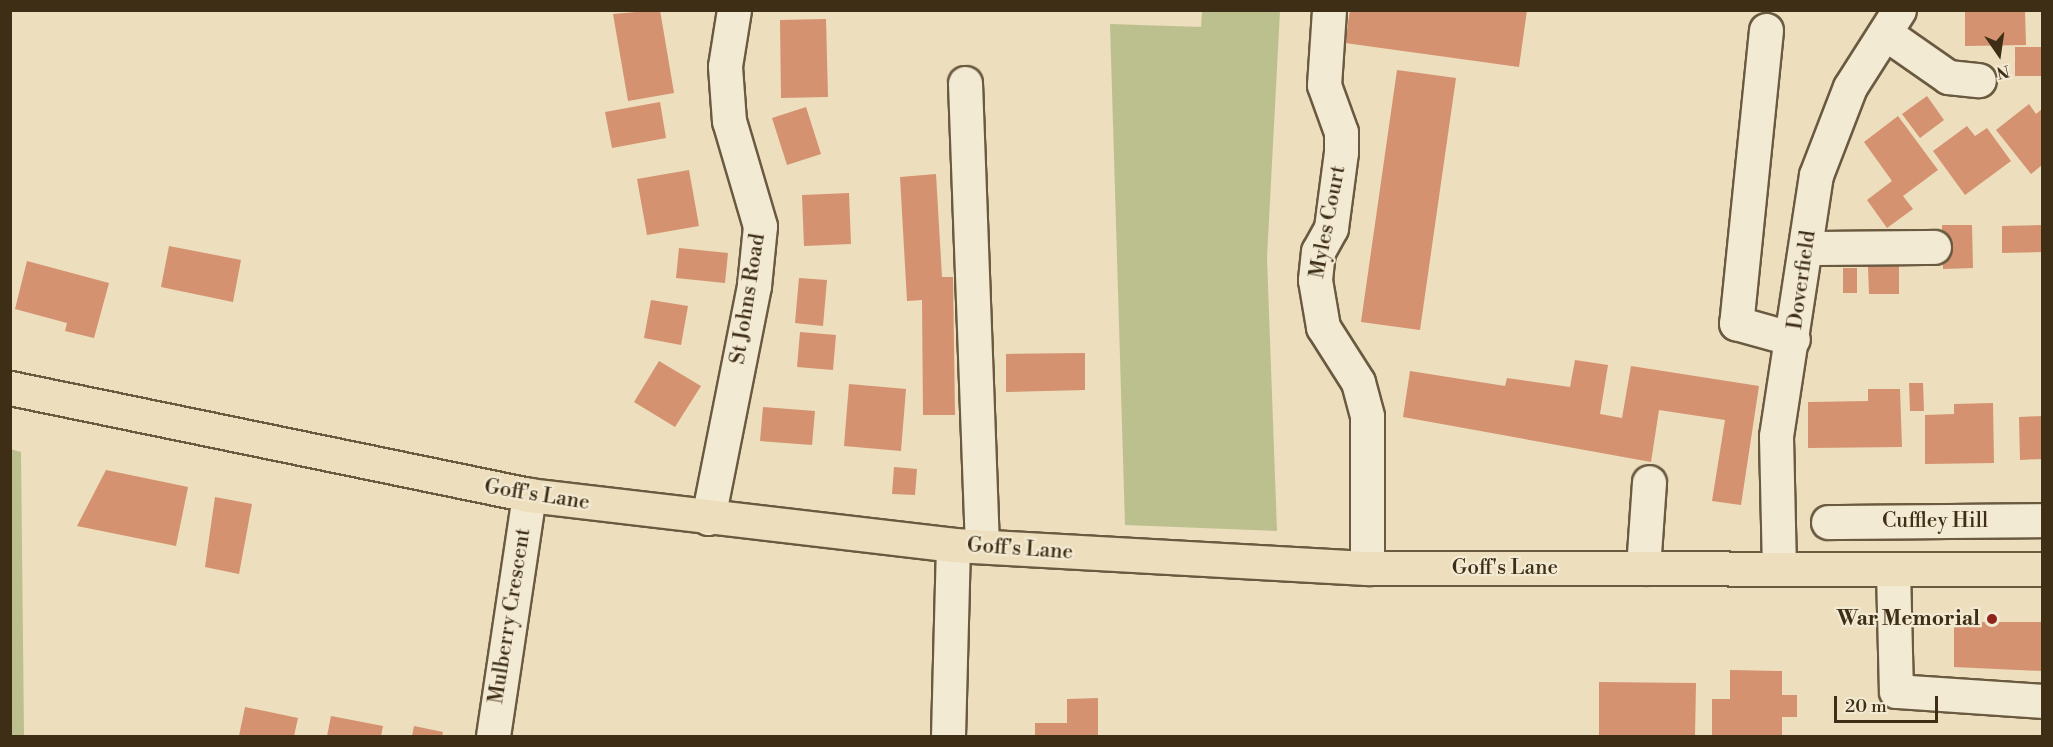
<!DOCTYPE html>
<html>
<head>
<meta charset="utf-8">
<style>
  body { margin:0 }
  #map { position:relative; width:2053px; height:747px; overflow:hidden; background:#eddebd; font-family:"Libre Bodoni",serif }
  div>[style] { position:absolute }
  .green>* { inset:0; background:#bcc08e }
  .building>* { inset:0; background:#d49270 }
  .roads { filter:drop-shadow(2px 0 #6a5a40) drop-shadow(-2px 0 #6a5a40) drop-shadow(0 2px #6a5a40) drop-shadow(0 -2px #6a5a40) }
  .minor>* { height:33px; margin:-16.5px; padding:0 16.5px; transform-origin:16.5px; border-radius:16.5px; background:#f3ead4 }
  .major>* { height:33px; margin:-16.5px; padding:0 16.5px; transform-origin:16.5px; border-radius:16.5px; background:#eddebd }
  .dots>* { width:16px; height:16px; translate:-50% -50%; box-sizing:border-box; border:3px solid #f3ead4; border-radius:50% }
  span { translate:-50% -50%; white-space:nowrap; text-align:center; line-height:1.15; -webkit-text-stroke:4.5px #f3ead4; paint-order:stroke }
  .street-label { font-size:21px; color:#3f2e16 }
  .poi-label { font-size:21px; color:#3f2e16; font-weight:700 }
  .right { translate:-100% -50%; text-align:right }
  .frame { position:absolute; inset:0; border:12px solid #3f2e16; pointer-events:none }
  .north { position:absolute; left:1969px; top:24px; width:60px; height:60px; -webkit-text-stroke:4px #f3ead4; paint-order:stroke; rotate:167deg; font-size:16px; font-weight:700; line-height:24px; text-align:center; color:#3f2e16 }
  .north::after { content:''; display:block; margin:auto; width:21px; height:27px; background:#3f2e16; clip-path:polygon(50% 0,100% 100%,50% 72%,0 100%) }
  .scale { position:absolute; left:1834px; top:696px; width:104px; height:27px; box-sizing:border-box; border:3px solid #3f2e16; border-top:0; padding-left:8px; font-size:18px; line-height:21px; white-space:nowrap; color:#3f2e16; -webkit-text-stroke:4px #f3ead4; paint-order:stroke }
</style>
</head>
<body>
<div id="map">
  <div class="green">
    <i style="clip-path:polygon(1202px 11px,1280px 11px,1267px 258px,1277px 531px,1125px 525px,1110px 24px,1201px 27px)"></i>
    <i style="clip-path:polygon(10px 449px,21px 452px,24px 736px,10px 736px)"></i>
  </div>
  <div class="building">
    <i style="clip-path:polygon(660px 10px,674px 93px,628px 101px,613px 14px)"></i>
    <i style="clip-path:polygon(1350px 10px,1527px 10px,1519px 67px,1345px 43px)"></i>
    <i style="clip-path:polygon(1965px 10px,2025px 10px,2026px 45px,1965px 46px)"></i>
    <i style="clip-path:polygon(826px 19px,828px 97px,781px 98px,780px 20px)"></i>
    <i style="clip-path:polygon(2015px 47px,2042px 47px,2042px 76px,2015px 76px)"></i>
    <i style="clip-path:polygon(1397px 70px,1456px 78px,1420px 330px,1361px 322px)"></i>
    <i style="clip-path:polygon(1927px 96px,1944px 120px,1920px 138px,1902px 114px)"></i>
    <i style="clip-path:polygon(660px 102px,666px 138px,612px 148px,605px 112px)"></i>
    <i style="clip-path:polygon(2029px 104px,2036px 114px,2042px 109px,2042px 165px,2031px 174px,1996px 130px)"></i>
    <i style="clip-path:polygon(806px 107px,821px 154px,787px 165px,772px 118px)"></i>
    <i style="clip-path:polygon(1898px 116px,1938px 170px,1903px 196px,1913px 209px,1887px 228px,1867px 200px,1892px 181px,1864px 142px)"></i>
    <i style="clip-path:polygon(1967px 126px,1975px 136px,1987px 128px,2011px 161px,1965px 195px,1933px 151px)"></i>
    <i style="clip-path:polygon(689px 170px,699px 226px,647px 235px,637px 179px)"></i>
    <i style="clip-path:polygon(936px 174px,942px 277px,953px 277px,955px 415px,923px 415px,922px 300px,907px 301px,900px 177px)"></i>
    <i style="clip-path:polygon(849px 193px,851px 244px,804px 246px,802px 195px)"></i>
    <i style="clip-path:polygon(1942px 225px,1972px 225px,1973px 268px,1943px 269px)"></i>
    <i style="clip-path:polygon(2042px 225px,2042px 252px,2002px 253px,2002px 226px)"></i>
    <i style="clip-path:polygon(169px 246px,241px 260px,233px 302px,161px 287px)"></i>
    <i style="clip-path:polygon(679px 248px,728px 253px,725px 283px,676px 278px)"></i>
    <i style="clip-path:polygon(27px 261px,109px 283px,94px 338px,65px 331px,67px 323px,15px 309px)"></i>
    <i style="clip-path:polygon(1899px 266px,1899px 294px,1869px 294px,1868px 267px)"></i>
    <i style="clip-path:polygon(1843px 268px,1857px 268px,1857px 293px,1843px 293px)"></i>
    <i style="clip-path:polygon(799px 278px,827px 280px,823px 326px,795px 323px)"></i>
    <i style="clip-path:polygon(651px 300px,688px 306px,681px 345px,644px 338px)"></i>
    <i style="clip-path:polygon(800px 332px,836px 335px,833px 370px,797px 367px)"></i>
    <i style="clip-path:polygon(1085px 353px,1085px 390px,1006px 392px,1006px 354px)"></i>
    <i style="clip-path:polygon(1575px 360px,1608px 365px,1600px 414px,1622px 418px,1631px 366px,1759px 386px,1741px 505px,1712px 501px,1725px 420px,1659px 410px,1651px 462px,1403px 417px,1410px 371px,1505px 386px,1507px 378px,1570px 387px)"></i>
    <i style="clip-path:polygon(659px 361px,701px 386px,675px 427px,634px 402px)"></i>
    <i style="clip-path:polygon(1909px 383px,1923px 383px,1924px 411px,1910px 411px)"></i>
    <i style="clip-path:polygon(849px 384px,906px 389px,901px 451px,844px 446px)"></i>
    <i style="clip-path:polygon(1868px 389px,1900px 389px,1902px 447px,1808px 448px,1808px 402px,1868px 401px)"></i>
    <i style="clip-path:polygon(1993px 403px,1994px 463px,1925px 464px,1925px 415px,1954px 414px,1954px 404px)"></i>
    <i style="clip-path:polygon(763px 407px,815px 411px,812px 445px,760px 441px)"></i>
    <i style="clip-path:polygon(2042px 416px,2042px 459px,2020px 460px,2019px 417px)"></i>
    <i style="clip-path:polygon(894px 467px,917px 469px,915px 495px,892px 494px)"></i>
    <i style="clip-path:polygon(106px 470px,188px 487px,176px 546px,77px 526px)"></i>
    <i style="clip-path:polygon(215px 497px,252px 504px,239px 574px,205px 567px)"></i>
    <i style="clip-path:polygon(1954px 622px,2042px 622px,2042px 671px,1954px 667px)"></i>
    <i style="clip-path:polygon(1730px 670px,1782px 671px,1782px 695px,1797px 695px,1797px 717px,1782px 717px,1782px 736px,1712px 736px,1712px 699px,1730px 699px)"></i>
    <i style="clip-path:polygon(1599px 682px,1696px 683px,1695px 736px,1599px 736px)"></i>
    <i style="clip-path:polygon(1098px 698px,1098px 736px,1035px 736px,1035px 723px,1067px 723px,1067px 699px)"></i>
    <i style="clip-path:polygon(245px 707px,298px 718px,294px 736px,239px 736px)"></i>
    <i style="clip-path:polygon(331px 716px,383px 726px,381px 736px,327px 736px)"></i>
    <i style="clip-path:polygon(414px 726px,443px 732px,442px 736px,412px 736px)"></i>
  </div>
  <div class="roads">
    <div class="minor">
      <i style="left:1329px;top:10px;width:75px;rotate:93.8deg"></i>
      <i style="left:1324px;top:85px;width:50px;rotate:70.1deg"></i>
      <i style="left:1341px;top:132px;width:20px;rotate:90deg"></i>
      <i style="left:1341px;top:152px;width:77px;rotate:97.5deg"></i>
      <i style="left:1331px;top:228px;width:26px;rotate:119deg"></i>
      <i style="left:1318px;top:251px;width:29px;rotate:96deg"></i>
      <i style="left:1315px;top:280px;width:48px;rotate:80.3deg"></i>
      <i style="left:1323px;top:327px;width:65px;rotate:57.5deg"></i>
      <i style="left:1358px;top:382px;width:35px;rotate:75deg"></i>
      <i style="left:1367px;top:416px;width:152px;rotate:90deg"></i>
      <i style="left:1766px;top:30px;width:295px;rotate:95.8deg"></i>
      <i style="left:1736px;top:323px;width:59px;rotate:15.7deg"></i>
      <i style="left:1885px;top:33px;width:77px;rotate:34.9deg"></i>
      <i style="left:1948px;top:77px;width:31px;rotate:6deg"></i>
      <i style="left:965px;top:83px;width:463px;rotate:87.9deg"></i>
      <i style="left:1807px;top:248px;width:127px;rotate:-0.5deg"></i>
      <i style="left:708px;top:518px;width:237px;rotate:-78.8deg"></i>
      <i style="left:754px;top:286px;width:60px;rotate:-84.3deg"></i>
      <i style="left:760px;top:226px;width:109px;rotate:-106.4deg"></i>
      <i style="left:729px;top:121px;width:55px;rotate:-94.2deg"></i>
      <i style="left:725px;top:66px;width:57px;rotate:-80.9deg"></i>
      <i style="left:1828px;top:522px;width:214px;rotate:-0.5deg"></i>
      <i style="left:1643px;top:568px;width:86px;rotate:-86deg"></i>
      <i style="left:1779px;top:569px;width:133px;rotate:-91.3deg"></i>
      <i style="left:1776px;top:436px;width:264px;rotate:-81.3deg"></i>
      <i style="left:1816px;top:175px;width:94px;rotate:-68.9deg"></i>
      <i style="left:1850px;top:87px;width:91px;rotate:-57.5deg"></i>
      <i style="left:1893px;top:570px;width:121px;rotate:88.6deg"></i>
      <i style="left:1896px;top:691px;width:146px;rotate:3.9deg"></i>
      <i style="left:493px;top:736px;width:244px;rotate:-81.5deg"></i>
      <i style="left:948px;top:736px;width:191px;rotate:-88.5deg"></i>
    </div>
    <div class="major">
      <i style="left:10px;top:388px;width:530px;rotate:11.65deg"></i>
      <i style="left:529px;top:495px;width:427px;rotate:6.7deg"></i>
      <i style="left:953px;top:545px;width:415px;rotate:3.2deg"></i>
      <i style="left:1367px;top:568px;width:675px;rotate:0.08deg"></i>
    </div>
  </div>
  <div class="dots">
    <i style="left:1992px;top:619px;background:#8f2418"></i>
  </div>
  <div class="street-label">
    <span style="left:1328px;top:222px;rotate:-79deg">Myles Court</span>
    <span style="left:1802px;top:280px;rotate:-82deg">Doverfield</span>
    <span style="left:748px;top:299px;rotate:-81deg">St Johns Road</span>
    <span style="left:537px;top:495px;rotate:9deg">Goff's Lane</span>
    <span style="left:1935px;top:521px">Cuffley Hill</span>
    <span style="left:1020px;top:549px;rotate:4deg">Goff's Lane</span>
    <span style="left:1505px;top:568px">Goff's Lane</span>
    <span style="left:510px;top:616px;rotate:-81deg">Mulberry Crescent</span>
  </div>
  <div class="poi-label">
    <span class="right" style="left:1980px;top:619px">War Memorial</span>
  </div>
  <div class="frame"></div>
  <div class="north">N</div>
  <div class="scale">20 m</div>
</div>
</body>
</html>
